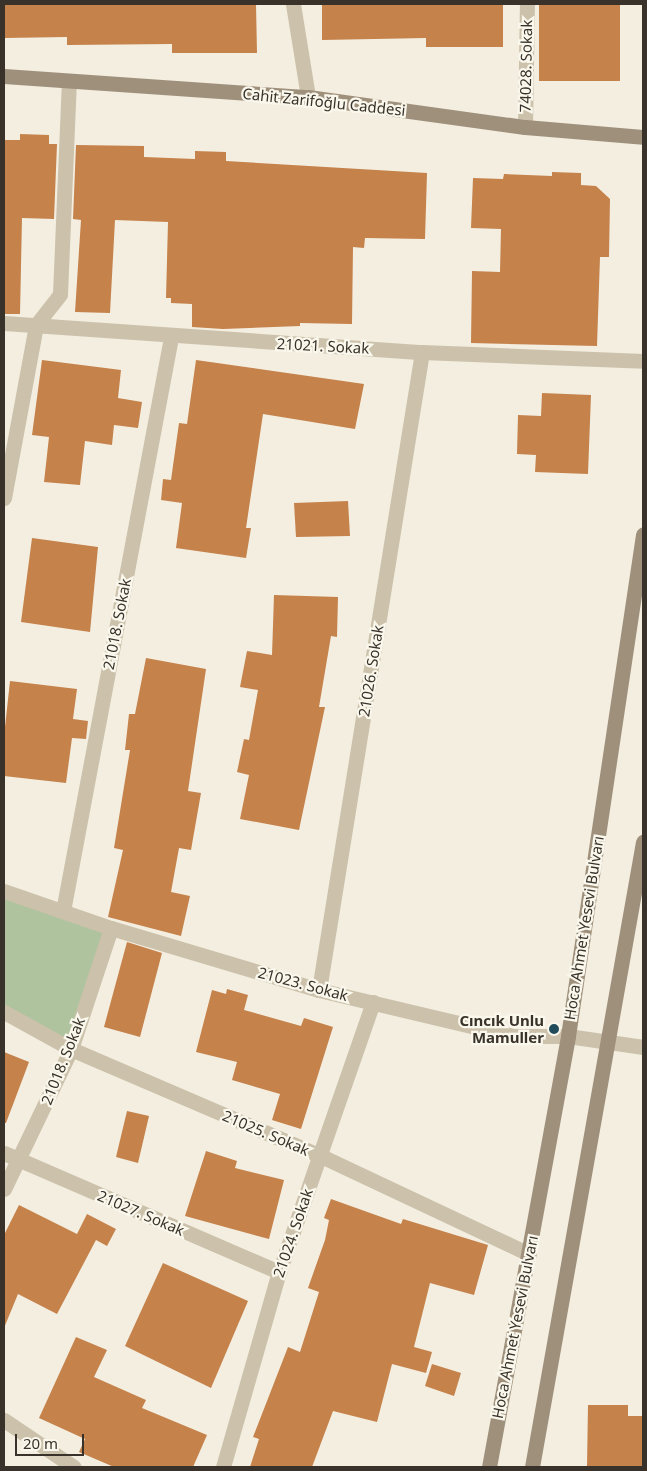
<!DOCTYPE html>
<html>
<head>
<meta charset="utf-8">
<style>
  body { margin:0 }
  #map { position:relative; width:647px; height:1471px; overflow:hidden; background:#f3eee0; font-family:"Noto Sans",sans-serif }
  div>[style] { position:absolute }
  .green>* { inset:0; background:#afc39f }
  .building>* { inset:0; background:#c5824b }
  .street>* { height:15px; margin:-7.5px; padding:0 7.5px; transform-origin:7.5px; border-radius:7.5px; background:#ccc1ab }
  .secondary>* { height:15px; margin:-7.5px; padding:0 7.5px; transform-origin:7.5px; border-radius:7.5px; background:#9f907c }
  .dots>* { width:14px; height:14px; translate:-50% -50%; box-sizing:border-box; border:2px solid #faf7ec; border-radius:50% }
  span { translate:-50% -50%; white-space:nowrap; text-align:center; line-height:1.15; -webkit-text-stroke:4.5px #faf7ec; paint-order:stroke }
  .street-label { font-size:15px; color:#39322a }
  .poi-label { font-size:15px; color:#39322a; font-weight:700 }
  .right { translate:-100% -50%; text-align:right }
  .frame { position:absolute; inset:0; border:5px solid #39322a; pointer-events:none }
  .scale { position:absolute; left:15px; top:1434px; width:69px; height:22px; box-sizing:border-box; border:2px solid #39322a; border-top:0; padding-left:6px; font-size:15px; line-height:18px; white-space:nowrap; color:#39322a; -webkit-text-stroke:4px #faf7ec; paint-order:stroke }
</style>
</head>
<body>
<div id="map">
  <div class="green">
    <i style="clip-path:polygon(4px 891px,111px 928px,71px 1049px,4px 1012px)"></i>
  </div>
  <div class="building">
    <i style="clip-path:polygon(4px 4px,256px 4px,257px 53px,172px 53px,172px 44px,67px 45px,67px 37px,4px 38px)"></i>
    <i style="clip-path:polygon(322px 4px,503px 4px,503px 47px,426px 47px,426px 38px,322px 40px)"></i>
    <i style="clip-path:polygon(539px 4px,620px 4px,620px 81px,539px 81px)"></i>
    <i style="clip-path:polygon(20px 134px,49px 135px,49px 144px,57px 144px,54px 219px,22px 218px,20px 314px,4px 314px,4px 140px,20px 140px)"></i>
    <i style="clip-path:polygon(76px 145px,144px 146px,144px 157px,195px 159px,195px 151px,226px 152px,226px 161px,427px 173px,425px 239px,365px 238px,364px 248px,353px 247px,352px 324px,300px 323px,300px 326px,223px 329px,192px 327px,192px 304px,171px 303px,171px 298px,166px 298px,168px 222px,115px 220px,110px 313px,75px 312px,81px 220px,73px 219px)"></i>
    <i style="clip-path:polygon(552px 172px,581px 173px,581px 185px,596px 186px,610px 199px,609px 257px,600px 257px,597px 346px,471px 343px,472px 271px,500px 272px,501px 229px,471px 228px,473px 178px,503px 179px,504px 174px,552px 176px)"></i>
    <i style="clip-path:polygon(42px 360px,121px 370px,118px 398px,142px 402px,138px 428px,114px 425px,112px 445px,85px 441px,80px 485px,44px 482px,49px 437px,32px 435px)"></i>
    <i style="clip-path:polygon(196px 360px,364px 384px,355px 429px,263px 414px,246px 528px,251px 528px,246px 558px,176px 548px,182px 503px,161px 500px,163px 479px,171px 480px,179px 423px,187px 424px)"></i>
    <i style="clip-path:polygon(542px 393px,591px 395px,588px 474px,535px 472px,536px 455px,517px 454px,518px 415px,541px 416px)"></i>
    <i style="clip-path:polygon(348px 501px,350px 536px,296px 537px,294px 503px)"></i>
    <i style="clip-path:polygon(32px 538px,98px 547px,90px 632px,21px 622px)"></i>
    <i style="clip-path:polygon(274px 595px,338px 597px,337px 637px,331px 636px,319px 707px,325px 707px,299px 830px,240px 819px,249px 775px,237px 772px,244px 739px,249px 740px,258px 690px,240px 687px,247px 651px,272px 655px)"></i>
    <i style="clip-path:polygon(146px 658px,206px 669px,188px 791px,201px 793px,191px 850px,179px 848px,171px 892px,190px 896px,181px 936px,108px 917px,123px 850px,114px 848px,130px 750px,125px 750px,129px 714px,135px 714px)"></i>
    <i style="clip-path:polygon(10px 681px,77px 689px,73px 719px,88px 721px,86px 739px,72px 738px,66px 783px,4px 776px,4px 736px)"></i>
    <i style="clip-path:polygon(127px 942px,162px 953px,140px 1037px,104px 1027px)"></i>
    <i style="clip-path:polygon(227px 989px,248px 995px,244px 1010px,301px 1026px,304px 1018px,333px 1027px,301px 1129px,272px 1120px,280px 1094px,232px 1080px,237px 1062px,196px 1052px,212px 990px,226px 994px)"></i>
    <i style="clip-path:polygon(4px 1052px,29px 1062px,6px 1123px,4px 1123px)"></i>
    <i style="clip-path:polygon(127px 1111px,149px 1116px,138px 1163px,116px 1157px)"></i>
    <i style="clip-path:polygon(206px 1151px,237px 1161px,235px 1168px,284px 1180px,269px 1239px,185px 1216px)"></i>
    <i style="clip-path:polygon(331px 1199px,401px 1224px,403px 1219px,488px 1245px,474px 1295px,430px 1283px,414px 1347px,432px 1352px,426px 1373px,392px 1364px,377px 1422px,333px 1411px,312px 1467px,250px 1467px,259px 1439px,253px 1437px,288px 1347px,300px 1352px,319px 1292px,308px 1288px,325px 1240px,329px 1220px,324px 1218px)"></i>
    <i style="clip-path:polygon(19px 1205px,77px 1234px,87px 1214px,116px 1229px,107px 1246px,96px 1240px,57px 1314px,18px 1294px,4px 1328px,4px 1235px)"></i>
    <i style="clip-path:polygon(163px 1263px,248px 1301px,211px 1388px,125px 1346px)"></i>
    <i style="clip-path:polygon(76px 1337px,107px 1350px,94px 1377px,146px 1400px,142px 1408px,207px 1435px,193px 1467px,114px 1467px,79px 1452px,85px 1439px,39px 1418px)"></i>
    <i style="clip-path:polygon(432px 1364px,461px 1373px,454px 1396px,425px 1386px)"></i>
    <i style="clip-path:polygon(588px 1405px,628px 1405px,628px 1416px,643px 1416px,643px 1467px,587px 1467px)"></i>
  </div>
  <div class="street">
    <i style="left:293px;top:4px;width:94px;rotate:80.8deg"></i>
    <i style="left:525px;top:127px;width:123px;rotate:-89.1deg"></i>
    <i style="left:4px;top:323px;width:419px;rotate:4deg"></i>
    <i style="left:422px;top:352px;width:221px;rotate:2.3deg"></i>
    <i style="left:4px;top:498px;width:176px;rotate:-79.5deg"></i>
    <i style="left:36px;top:325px;width:39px;rotate:-52deg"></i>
    <i style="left:60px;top:294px;width:213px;rotate:-87.6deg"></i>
    <i style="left:4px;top:891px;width:113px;rotate:19.1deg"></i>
    <i style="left:111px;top:928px;width:217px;rotate:16.6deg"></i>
    <i style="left:319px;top:990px;width:200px;rotate:13.3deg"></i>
    <i style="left:514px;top:1036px;width:54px"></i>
    <i style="left:568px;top:1036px;width:76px;rotate:8.3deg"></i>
    <i style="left:63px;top:911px;width:584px;rotate:-79.34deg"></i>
    <i style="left:319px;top:990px;width:646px;rotate:-80.83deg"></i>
    <i style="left:4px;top:1012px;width:77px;rotate:28.9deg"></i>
    <i style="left:71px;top:1049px;width:272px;rotate:23.2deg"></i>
    <i style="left:321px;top:1156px;width:230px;rotate:25.2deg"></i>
    <i style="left:4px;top:1153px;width:300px;rotate:23.4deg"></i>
    <i style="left:4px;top:1189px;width:155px;rotate:-64.4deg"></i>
    <i style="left:71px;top:1049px;width:127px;rotate:-71.7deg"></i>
    <i style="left:4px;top:1420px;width:84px;rotate:33.9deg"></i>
    <i style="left:223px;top:1467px;width:203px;rotate:-74deg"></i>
    <i style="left:279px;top:1272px;width:286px;rotate:-70.8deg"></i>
  </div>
  <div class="secondary">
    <i style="left:4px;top:76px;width:305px;rotate:4deg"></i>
    <i style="left:308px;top:97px;width:219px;rotate:7.9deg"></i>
    <i style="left:525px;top:127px;width:118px;rotate:4.8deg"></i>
    <i style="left:489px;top:1467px;width:438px;rotate:-79.6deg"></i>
    <i style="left:568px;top:1036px;width:507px;rotate:-81.49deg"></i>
    <i style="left:532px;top:1467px;width:635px;rotate:-79.93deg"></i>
  </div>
  <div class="dots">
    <i style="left:554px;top:1029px;background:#204b5b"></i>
  </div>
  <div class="street-label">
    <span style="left:526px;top:66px;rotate:-89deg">74028. Sokak</span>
    <span style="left:324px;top:102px;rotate:6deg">Cahit Zarifoğlu Caddesi</span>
    <span style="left:323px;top:346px;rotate:3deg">21021. Sokak</span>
    <span style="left:117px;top:624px;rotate:-79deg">21018. Sokak</span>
    <span style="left:371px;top:671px;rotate:-81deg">21026. Sokak</span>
    <span style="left:584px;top:928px;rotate:-81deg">Hoca Ahmet Yesevi Bulvarı</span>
    <span style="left:303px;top:984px;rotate:15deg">21023. Sokak</span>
    <span style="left:63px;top:1061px;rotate:-68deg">21018. Sokak</span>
    <span style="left:266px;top:1133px;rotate:23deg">21025. Sokak</span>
    <span style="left:141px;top:1213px;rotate:23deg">21027. Sokak</span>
    <span style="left:293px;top:1233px;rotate:-71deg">21024. Sokak</span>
    <span style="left:515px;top:1327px;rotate:-79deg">Hoca Ahmet Yesevi Bulvarı</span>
  </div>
  <div class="poi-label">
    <span class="right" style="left:544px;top:1029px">Cıncık Unlu<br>Mamuller</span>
  </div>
  <div class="frame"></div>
  <div class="scale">20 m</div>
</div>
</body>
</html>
